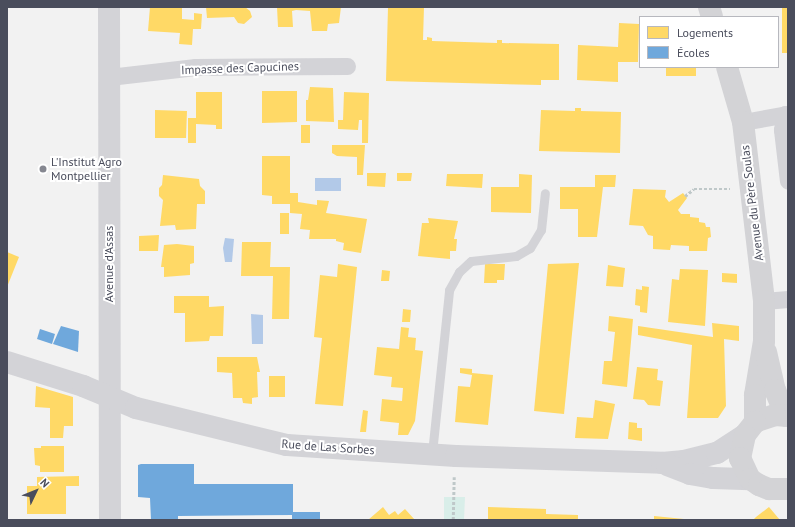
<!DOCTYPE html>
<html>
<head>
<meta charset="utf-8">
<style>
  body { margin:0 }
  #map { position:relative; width:795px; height:527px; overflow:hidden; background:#f2f2f2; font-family:"PT Sans",sans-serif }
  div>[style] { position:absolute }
  .green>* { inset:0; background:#d9eee9 }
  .water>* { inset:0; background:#b2c9e8 }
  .homes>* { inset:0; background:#ffd966 }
  .schools>* { inset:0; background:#6fa8dc }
  .path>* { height:2.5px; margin-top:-1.25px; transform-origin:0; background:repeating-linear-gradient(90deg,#bfc8c9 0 3px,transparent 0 5px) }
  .service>* { height:9px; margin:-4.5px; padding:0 4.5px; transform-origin:4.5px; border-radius:4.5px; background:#d3d3d7 }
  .minor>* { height:17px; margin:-8.5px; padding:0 8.5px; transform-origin:8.5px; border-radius:8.5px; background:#d3d3d7 }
  .tertiary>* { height:22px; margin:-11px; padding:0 11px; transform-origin:11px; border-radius:11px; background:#d3d3d7 }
  .secondary>* { height:22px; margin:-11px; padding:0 11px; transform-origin:11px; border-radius:11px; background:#d3d3d6 }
  .dots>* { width:11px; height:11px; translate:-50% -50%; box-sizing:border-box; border:2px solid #fff; border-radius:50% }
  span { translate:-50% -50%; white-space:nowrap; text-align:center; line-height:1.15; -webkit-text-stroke:4px #fff; paint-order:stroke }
  .street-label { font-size:12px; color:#4a4d5c }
  .poi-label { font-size:12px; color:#4a4d5c }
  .left { translate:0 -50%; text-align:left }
  .frame { position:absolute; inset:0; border:8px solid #4a4d5c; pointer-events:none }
  .legend { position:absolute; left:639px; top:16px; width:140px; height:52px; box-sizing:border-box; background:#fff; border:1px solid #b7b8be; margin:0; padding:5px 7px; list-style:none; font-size:12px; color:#4a4d5c }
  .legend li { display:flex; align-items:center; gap:8px; height:20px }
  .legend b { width:20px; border:1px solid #b7b8be }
  .north { position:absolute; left:16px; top:471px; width:40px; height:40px; -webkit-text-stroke:3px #fff; paint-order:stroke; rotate:47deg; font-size:11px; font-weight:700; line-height:16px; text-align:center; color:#4a4d5c }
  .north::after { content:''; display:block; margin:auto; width:14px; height:18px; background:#4a4d5c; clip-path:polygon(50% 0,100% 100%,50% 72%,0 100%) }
</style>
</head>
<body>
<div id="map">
  <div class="green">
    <i style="clip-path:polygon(444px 497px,465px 497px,464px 520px,444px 520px)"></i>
  </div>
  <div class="water">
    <i style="clip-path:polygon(315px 178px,341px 178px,341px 191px,315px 191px)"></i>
    <i style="clip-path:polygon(225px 238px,234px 239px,232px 262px,225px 262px,223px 248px)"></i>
    <i style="clip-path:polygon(251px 314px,263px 315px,263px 344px,252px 344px)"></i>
  </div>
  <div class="homes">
    <i style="clip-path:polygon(150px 7px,182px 7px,182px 19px,194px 20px,194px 13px,202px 14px,201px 29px,193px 29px,192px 45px,179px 44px,180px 33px,148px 31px)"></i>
    <i style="clip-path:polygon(206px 7px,245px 7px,250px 11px,252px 17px,244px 24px,238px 23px,234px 17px,207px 18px)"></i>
    <i style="clip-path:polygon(277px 7px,341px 7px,339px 23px,328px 24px,327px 31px,312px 31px,310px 11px,296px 10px,292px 11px,293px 27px,278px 27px)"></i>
    <i style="clip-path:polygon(388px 7px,424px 7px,423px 40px,427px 40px,427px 37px,432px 38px,432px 41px,497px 43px,497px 40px,502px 40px,502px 43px,559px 44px,559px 80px,541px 80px,541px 85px,386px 81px)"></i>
    <i style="clip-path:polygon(782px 7px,788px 7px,788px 53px,782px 53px)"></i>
    <i style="clip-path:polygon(619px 23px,639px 24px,638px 62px,618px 62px,618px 82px,577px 80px,578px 45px,618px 47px)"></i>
    <i style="clip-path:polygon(666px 67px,696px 67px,696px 76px,666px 76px)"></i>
    <i style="clip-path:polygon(310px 87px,333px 88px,334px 122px,306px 121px,306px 100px,308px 100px)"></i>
    <i style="clip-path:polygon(262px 91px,297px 91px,297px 122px,262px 123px)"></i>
    <i style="clip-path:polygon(196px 92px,222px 92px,222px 129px,216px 129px,216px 125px,196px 124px,196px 143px,188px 143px,188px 118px,196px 118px)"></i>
    <i style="clip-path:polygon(344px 92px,369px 93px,368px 143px,362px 143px,362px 120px,359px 120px,358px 130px,338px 129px,338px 120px,343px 120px)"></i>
    <i style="clip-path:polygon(575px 108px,581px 108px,581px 111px,621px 112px,620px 153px,539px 151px,541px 110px,575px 111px)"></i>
    <i style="clip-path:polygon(155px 110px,187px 111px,186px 138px,155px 138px)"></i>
    <i style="clip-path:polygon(301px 125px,310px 125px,310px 143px,301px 143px)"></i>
    <i style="clip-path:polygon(332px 145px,365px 145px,363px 175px,357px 175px,357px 157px,337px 156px,332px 153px)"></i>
    <i style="clip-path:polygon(262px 156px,290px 156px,290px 193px,298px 193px,298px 202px,317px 205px,317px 200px,329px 201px,326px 213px,367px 219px,361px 253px,343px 250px,344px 243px,336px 241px,336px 239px,309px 239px,310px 230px,300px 229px,302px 214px,290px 213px,290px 204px,272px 204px,272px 196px,262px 195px)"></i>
    <i style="clip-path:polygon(367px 173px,386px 173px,385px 187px,367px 186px)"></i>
    <i style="clip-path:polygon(397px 173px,412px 173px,411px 181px,397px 181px)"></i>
    <i style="clip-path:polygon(447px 174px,483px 174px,482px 188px,446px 186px)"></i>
    <i style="clip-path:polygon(519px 174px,532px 175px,531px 213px,491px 212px,491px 187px,519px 187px)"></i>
    <i style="clip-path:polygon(163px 175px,199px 179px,200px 186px,205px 191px,205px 204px,197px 204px,196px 229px,176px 230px,175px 225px,160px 226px,163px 200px,159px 196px,159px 188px,162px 185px)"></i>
    <i style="clip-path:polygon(595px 175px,616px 175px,615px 187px,603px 187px,597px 237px,578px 237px,578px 209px,560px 209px,560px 187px,595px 187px)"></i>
    <i style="clip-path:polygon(633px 189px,666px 190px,665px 197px,669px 202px,683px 193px,687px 198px,678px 210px,681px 214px,690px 214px,690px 217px,699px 218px,699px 222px,705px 223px,706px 227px,710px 227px,711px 237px,708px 238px,707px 251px,689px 251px,689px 246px,671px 245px,670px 250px,653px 249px,653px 236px,648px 235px,643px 226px,629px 225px)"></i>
    <i style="clip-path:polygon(280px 213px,289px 213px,289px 234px,280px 234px)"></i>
    <i style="clip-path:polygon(428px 218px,458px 221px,454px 239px,457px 239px,456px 251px,450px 251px,450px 259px,418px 256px,422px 223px,429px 223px)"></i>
    <i style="clip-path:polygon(159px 235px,158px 251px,139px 251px,139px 236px)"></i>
    <i style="clip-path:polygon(242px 242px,271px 242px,270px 267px,290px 267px,289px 319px,272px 319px,273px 276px,241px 276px)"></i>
    <i style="clip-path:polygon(177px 244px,194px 246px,194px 263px,190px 264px,190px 275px,164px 277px,164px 267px,161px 267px,164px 245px)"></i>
    <i style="clip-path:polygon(7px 252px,19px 257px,7px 287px)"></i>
    <i style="clip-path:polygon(579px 263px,564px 414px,534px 411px,548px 264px)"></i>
    <i style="clip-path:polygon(338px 264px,357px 267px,343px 406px,315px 404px,322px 338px,314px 337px,320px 275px,337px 277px)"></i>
    <i style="clip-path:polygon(485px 264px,505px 264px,504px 280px,497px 280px,497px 283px,484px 283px)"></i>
    <i style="clip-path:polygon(608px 265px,625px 268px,623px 287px,606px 286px)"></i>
    <i style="clip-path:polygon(680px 269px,708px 270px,705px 326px,668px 322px,672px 279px,679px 280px)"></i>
    <i style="clip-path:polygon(382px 270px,390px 271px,389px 281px,381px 281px)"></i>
    <i style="clip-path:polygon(722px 273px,737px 274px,737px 283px,722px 282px)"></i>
    <i style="clip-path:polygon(642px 286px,649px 287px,647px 313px,640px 312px,640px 306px,635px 305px,636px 289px,642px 290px)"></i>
    <i style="clip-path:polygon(174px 296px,209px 296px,209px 307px,224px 306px,223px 336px,210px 336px,209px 341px,185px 342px,185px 313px,174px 313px)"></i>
    <i style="clip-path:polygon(403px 309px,411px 310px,410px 322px,402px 322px)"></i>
    <i style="clip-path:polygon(609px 316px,633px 319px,627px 387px,602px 384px,604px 361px,612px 361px,615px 332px,608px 331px)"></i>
    <i style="clip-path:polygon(712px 323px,739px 326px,739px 341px,724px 339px,726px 406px,718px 418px,687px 418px,692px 345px,638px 335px,638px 326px,713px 337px)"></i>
    <i style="clip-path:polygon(401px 327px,409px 328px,408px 337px,416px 338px,415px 350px,423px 351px,415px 421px,408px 435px,398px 435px,399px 423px,380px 421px,382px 399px,402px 401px,403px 388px,391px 387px,392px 377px,374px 375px,377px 347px,399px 349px)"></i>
    <i style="clip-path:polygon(217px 357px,257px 357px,260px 372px,257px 372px,258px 397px,252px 398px,252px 404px,243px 403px,242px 398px,233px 398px,232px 373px,217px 372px)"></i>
    <i style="clip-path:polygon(637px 367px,658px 369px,657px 380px,663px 381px,660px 406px,648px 405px,644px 400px,633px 399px)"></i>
    <i style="clip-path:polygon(460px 368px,472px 369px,472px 373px,493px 375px,488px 425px,455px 422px,458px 386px,470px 387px,472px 375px,460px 373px)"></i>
    <i style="clip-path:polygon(269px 376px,285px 376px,285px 397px,269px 397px)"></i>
    <i style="clip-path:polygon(36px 386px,73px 397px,73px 426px,64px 426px,63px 438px,50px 438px,50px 408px,35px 407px)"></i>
    <i style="clip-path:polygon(595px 400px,615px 404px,608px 439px,575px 438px,577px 417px,593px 418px)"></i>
    <i style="clip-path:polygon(363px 410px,368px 411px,366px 432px,360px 432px)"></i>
    <i style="clip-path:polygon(629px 422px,637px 423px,637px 428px,642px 428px,642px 441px,628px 439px)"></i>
    <i style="clip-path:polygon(41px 446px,64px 446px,64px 472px,40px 472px,40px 466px,35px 465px,34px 448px,41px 448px)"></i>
    <i style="clip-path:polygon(79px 476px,79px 486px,66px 486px,66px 514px,27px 514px,27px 486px,37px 486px,37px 477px)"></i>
    <i style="clip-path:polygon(383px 507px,389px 515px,395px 511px,398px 515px,405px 509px,415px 520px,368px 520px)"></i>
    <i style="clip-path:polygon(488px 507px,546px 509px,546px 514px,578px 515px,578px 520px,488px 520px)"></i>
    <i style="clip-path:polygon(769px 507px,780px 520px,753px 520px,756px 517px)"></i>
    <i style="clip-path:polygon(654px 516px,684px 519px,684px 520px,654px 520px)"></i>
  </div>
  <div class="schools">
    <i style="clip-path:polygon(61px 326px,79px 331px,78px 352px,53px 344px)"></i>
    <i style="clip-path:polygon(40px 329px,55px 334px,52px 344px,37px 339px)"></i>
    <i style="clip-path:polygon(141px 464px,194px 464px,194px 484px,293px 484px,293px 512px,320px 512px,320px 520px,292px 520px,292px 515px,178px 516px,178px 520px,151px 520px,150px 498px,138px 497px,138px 465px)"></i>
  </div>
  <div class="path">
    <i style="left:685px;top:196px;width:11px;rotate:-38deg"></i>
    <i style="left:694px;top:189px;width:36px"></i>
    <i style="left:453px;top:520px;width:43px;rotate:-88.7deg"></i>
  </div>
  <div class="service">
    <i style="left:432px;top:453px;width:164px;rotate:-84deg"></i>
    <i style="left:449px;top:290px;width:21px;rotate:-61deg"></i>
    <i style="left:459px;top:272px;width:16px;rotate:-43deg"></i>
    <i style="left:471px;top:261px;width:45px;rotate:-6.3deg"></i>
    <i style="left:516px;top:256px;width:16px;rotate:-30deg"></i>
    <i style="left:530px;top:248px;width:21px;rotate:-59deg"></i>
    <i style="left:541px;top:230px;width:37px;rotate:-84deg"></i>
  </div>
  <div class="minor">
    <i style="left:109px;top:77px;width:87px;rotate:-6.6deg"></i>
    <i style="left:195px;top:67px;width:152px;rotate:-0.4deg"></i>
    <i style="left:785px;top:114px;width:16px;rotate:101deg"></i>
    <i style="left:782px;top:130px;width:51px;rotate:83.3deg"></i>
    <i style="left:743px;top:122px;width:46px;rotate:-10.1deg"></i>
    <i style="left:764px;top:301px;width:24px;rotate:-5deg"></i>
  </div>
  <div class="tertiary">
    <i style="left:109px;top:7px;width:513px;rotate:89.89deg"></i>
    <i style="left:7px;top:362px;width:80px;rotate:17.5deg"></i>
    <i style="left:83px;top:386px;width:57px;rotate:22.5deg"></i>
    <i style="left:136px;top:408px;width:155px;rotate:13.8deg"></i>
    <i style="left:287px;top:445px;width:169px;rotate:3.7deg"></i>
    <i style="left:456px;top:456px;width:206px;rotate:1.9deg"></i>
    <i style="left:662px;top:463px;width:22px;rotate:-5deg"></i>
    <i style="left:684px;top:461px;width:34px;rotate:-14deg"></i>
    <i style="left:717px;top:453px;width:33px;rotate:-33deg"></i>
    <i style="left:667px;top:465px;width:25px;rotate:21deg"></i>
    <i style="left:690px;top:474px;width:23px;rotate:10deg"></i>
    <i style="left:713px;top:478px;width:37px;rotate:2deg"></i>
  </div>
  <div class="secondary">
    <i style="left:709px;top:7px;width:10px;rotate:73deg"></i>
    <i style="left:727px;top:67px;width:57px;rotate:73.8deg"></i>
    <i style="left:743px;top:122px;width:180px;rotate:83.3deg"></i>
    <i style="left:764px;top:301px;width:40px;rotate:90deg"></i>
    <i style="left:764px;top:341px;width:55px;rotate:99.5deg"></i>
    <i style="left:755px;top:395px;width:27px;rotate:90deg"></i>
    <i style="left:766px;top:352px;width:39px;rotate:77deg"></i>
    <i style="left:775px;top:390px;width:28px;rotate:67deg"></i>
    <i style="left:788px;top:416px;width:13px;rotate:-176deg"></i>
    <i style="left:775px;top:415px;width:21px;rotate:161deg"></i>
    <i style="left:755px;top:422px;width:16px;rotate:128deg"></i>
    <i style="left:745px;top:435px;width:24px;rotate:102deg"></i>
    <i style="left:740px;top:458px;width:23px;rotate:65deg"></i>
    <i style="left:750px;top:479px;width:11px;rotate:34deg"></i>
    <i style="left:759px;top:485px;width:11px;rotate:22deg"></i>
    <i style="left:769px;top:489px;width:19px"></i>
  </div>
  <div class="dots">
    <i style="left:43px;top:169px;background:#858790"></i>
  </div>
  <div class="street-label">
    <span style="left:240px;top:68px;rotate:-2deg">Impasse des Capucines</span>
    <span style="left:752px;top:203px;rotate:-97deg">Avenue du Père Soulas</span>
    <span style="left:109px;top:264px;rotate:-90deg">Avenue d'Assas</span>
    <span style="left:328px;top:447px;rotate:4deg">Rue de Las Sorbes</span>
  </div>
  <div class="poi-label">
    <span class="left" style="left:51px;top:169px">L'Institut Agro<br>Montpellier</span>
  </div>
  <div class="frame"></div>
  <ul class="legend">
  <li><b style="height:11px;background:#ffd966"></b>Logements</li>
  <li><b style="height:11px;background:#6fa8dc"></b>Écoles</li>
  </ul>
  <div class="north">N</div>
</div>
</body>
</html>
